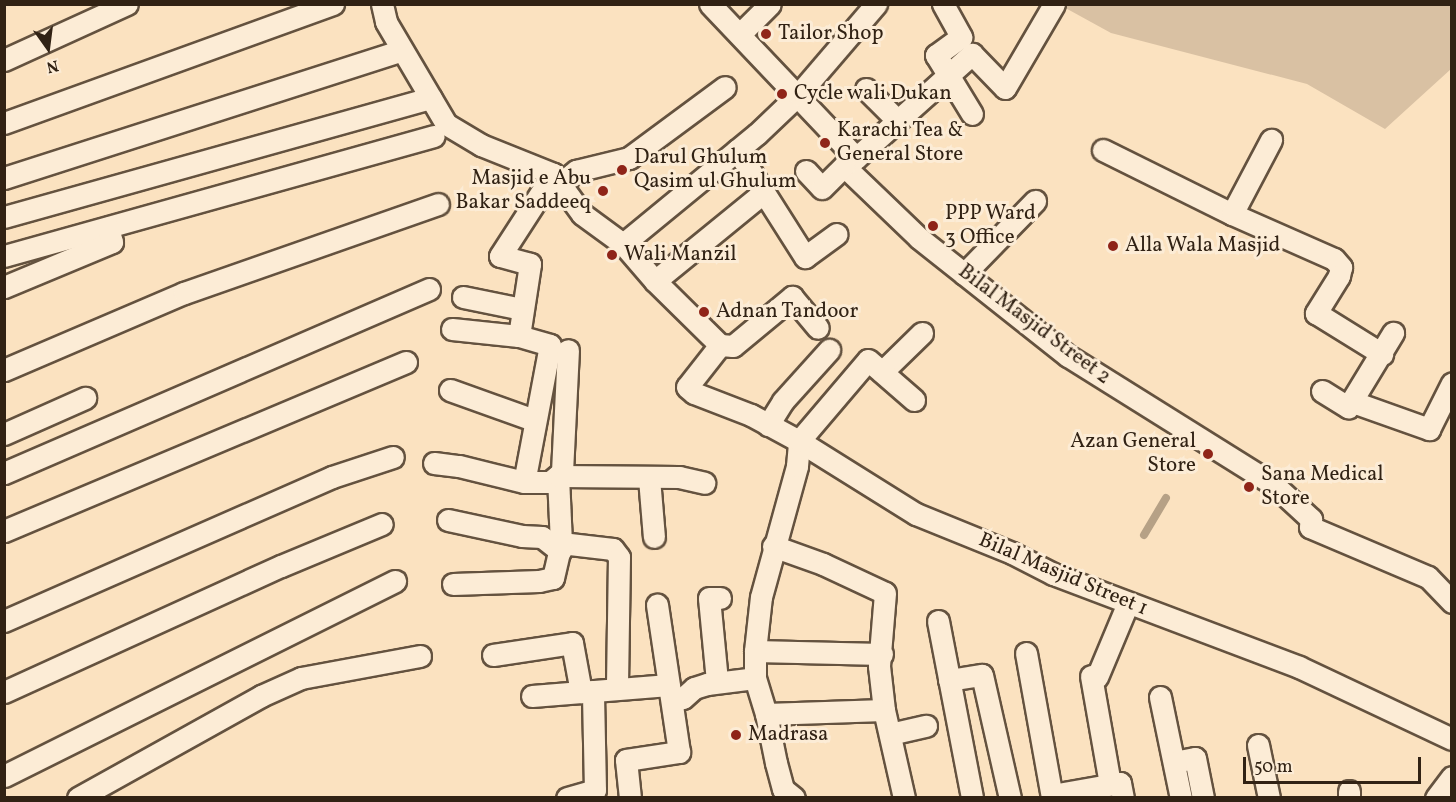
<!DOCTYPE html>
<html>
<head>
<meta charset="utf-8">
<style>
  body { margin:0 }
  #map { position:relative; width:1456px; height:802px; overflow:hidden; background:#fbe2c0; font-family:Vollkorn,serif }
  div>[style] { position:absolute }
  .green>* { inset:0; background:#d9c1a3 }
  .stream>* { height:8px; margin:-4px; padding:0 4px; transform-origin:4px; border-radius:4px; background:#b6a186 }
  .roads { filter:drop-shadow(2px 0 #64523f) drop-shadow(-2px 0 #64523f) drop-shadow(0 2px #64523f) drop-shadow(0 -2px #64523f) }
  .minor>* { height:21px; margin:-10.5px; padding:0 10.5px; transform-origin:10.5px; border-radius:10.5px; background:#fcecd6 }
  .dots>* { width:16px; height:16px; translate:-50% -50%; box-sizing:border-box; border:3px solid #fcecd6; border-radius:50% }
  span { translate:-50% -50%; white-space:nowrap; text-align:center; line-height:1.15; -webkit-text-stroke:6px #fcecd6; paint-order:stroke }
  .poi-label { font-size:21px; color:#312214 }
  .left { translate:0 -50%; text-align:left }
  .right { translate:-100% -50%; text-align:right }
  .street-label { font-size:21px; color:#312214 }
  .frame { position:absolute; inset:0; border:6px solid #312214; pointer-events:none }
  .north { position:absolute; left:18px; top:18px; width:60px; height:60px; -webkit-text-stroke:4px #fcecd6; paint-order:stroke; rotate:166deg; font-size:16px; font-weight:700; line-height:24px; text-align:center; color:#312214 }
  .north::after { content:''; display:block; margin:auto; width:21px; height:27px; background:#312214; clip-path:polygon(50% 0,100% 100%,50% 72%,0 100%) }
  .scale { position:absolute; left:1243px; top:757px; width:178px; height:27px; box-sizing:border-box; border:3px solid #312214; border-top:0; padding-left:8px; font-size:18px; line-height:21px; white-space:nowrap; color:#312214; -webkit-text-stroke:4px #fcecd6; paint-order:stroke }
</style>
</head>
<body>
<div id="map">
  <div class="green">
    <i style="clip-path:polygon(1060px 5px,1451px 5px,1451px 69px,1385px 129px,1307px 84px,1111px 33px)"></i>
  </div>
  <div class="stream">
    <i style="left:1144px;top:535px;width:43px;rotate:-59.3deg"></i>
  </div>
  <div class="roads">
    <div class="minor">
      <i style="left:382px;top:4px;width:18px;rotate:77deg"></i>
      <i style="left:386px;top:22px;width:118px;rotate:59.5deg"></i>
      <i style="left:446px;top:124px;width:41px;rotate:31deg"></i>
      <i style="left:481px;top:145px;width:78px;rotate:21.9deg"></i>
      <i style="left:553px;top:174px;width:49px;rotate:54.1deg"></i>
      <i style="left:582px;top:214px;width:51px;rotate:36.2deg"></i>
      <i style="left:623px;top:244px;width:49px;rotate:49.1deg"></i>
      <i style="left:655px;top:281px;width:91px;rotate:44.6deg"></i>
      <i style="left:720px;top:345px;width:53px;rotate:128.2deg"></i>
      <i style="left:687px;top:387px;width:9px;rotate:41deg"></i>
      <i style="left:694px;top:393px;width:61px;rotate:21.1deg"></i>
      <i style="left:751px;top:415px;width:55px;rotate:28.4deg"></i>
      <i style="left:799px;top:441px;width:138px;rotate:32deg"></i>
      <i style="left:916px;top:514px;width:104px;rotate:22.1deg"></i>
      <i style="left:1012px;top:553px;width:46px;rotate:27.1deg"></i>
      <i style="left:1053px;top:574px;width:263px;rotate:20.7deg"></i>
      <i style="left:1299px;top:667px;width:169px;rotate:25.2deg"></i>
      <i style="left:710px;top:4px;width:212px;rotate:46.5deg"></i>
      <i style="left:856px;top:158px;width:14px;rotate:146deg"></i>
      <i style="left:844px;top:166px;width:104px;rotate:43.8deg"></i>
      <i style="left:919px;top:238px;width:190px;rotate:38.4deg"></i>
      <i style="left:1068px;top:356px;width:242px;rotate:32deg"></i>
      <i style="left:1273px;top:484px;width:52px;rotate:42.6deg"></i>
      <i style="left:1311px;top:519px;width:8px;rotate:97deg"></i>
      <i style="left:1310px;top:527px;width:128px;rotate:23deg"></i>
      <i style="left:1428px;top:577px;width:35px;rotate:46deg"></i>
      <i style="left:943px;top:4px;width:38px;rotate:61deg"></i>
      <i style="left:961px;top:37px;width:31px;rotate:144deg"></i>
      <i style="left:936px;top:55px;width:69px;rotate:58.6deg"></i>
      <i style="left:740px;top:34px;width:42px;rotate:-45deg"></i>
      <i style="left:4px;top:60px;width:135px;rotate:-24.5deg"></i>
      <i style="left:866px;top:89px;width:45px;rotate:45deg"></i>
      <i style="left:4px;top:123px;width:350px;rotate:-19.9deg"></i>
      <i style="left:737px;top:150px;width:127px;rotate:57.6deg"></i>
      <i style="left:805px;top:257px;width:39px;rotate:-36deg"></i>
      <i style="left:1103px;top:150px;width:144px;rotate:26.4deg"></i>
      <i style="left:1232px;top:214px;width:111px;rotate:23.8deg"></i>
      <i style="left:1334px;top:259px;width:11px;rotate:49deg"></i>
      <i style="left:1341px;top:267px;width:9px;rotate:103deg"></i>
      <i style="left:1339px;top:276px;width:44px;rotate:121.9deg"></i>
      <i style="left:1316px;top:313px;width:78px;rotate:31.8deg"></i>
      <i style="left:856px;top:158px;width:156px;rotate:-41.9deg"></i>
      <i style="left:972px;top:54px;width:47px;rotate:45.9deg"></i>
      <i style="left:1005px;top:88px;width:97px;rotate:-59.7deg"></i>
      <i style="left:806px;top:171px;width:23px;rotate:47deg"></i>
      <i style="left:822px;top:188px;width:31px;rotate:-45deg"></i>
      <i style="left:4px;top:178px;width:418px;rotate:-17.8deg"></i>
      <i style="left:560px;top:184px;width:21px;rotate:-39deg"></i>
      <i style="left:576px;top:171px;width:55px;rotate:-13.8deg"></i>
      <i style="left:629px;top:158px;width:119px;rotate:-36.5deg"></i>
      <i style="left:1232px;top:214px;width:84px;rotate:-62.2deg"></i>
      <i style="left:4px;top:217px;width:443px;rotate:-15.6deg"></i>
      <i style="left:623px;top:244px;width:173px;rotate:-39.4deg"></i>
      <i style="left:757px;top:134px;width:57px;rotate:-43.6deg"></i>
      <i style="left:798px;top:95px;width:120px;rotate:-49.4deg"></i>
      <i style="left:4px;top:256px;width:446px;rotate:-15.6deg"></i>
      <i style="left:964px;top:274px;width:102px;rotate:-45.8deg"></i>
      <i style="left:655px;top:281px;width:139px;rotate:-39.2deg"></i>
      <i style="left:4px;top:287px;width:117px;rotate:-22.6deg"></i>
      <i style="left:112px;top:242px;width:15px;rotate:-106deg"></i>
      <i style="left:463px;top:297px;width:60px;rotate:11.5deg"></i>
      <i style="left:452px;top:329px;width:67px;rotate:6deg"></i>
      <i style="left:519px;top:336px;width:32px;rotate:16deg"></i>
      <i style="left:550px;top:345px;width:139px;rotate:100.7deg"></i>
      <i style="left:519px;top:336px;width:73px;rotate:-81.3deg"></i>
      <i style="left:530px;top:264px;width:31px;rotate:-165deg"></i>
      <i style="left:500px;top:256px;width:98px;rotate:-57.1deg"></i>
      <i style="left:720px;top:345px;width:13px;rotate:4deg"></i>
      <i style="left:733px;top:346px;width:77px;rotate:-39.7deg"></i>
      <i style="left:792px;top:297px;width:40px;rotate:50deg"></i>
      <i style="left:4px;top:370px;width:196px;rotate:-23.2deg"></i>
      <i style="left:184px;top:293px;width:269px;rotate:-19.3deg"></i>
      <i style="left:882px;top:372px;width:56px;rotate:-44.3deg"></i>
      <i style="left:450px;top:390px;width:89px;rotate:19.7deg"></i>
      <i style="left:1322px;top:391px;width:31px;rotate:32deg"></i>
      <i style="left:1348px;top:407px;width:87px;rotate:-58.7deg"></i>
      <i style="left:1353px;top:402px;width:81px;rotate:19.6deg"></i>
      <i style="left:1429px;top:429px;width:51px;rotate:-63.4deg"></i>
      <i style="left:768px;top:425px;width:28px;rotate:-58deg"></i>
      <i style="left:783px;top:401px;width:69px;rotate:-48deg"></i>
      <i style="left:4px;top:434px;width:89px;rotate:-24deg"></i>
      <i style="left:434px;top:463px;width:25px;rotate:7deg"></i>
      <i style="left:459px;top:466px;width:67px;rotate:13.8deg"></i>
      <i style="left:524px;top:482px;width:26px"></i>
      <i style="left:550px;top:482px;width:16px;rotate:-40deg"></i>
      <i style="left:562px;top:472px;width:122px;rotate:-87.2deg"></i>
      <i style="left:4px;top:473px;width:463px;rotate:-23.4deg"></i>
      <i style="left:649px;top:478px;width:59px;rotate:85.2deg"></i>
      <i style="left:448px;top:520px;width:76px;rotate:12.2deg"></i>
      <i style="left:522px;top:536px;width:20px;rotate:3deg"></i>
      <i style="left:542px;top:537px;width:23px;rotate:38deg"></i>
      <i style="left:4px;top:531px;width:436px;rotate:-22.8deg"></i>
      <i style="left:561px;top:543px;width:52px;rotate:6.6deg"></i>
      <i style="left:613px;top:549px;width:10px;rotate:53deg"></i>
      <i style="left:619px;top:557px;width:132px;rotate:90.9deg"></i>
      <i style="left:773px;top:546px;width:53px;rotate:19.8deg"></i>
      <i style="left:823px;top:564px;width:68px;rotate:25.1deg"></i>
      <i style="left:885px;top:593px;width:73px;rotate:94.7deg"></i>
      <i style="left:879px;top:666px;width:44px;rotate:83.5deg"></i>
      <i style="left:453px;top:584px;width:86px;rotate:-2deg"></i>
      <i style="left:539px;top:581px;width:14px;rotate:-12deg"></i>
      <i style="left:553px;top:578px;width:36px;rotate:-77deg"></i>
      <i style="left:561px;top:543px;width:67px;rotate:-92.6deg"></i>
      <i style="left:558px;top:476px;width:121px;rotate:0.5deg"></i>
      <i style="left:679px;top:477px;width:26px;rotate:13deg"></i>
      <i style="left:4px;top:621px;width:358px;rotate:-23.7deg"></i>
      <i style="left:332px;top:477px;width:64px;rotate:-18.2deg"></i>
      <i style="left:938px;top:621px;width:180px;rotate:79.1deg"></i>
      <i style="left:755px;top:651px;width:127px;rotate:1.4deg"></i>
      <i style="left:1026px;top:653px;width:147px;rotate:79.8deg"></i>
      <i style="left:493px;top:655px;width:80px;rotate:-8.6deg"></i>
      <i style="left:572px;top:643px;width:50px;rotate:79.6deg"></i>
      <i style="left:1091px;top:676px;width:110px;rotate:80deg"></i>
      <i style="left:1097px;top:677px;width:80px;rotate:-67.3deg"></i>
      <i style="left:949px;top:680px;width:33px;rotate:-9deg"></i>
      <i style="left:982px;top:675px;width:126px;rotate:77.2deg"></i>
      <i style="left:717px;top:681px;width:83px;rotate:-95.5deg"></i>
      <i style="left:709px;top:598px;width:11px"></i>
      <i style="left:4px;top:692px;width:304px;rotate:-24.5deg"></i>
      <i style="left:281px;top:566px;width:109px;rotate:-22.6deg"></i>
      <i style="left:532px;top:696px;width:137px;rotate:-4.6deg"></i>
      <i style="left:1160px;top:697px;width:103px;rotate:78.3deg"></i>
      <i style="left:673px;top:701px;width:10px;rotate:-17deg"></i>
      <i style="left:683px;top:698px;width:15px;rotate:-42deg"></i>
      <i style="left:694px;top:688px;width:14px;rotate:-17deg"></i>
      <i style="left:707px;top:684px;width:48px;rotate:-7.1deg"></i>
      <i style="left:766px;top:714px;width:118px;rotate:-1.9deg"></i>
      <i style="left:884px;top:710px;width:90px;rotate:77.2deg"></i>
      <i style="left:890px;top:734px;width:37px;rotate:-13deg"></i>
      <i style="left:1258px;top:745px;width:54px;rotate:78.3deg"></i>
      <i style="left:1174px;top:762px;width:21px;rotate:-11deg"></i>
      <i style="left:1195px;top:758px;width:41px;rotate:78.7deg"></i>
      <i style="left:4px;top:776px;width:437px;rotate:-26.5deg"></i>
      <i style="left:1349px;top:791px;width:7px;rotate:90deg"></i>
      <i style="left:1052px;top:795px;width:69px;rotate:-10deg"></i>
      <i style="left:1120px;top:783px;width:15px;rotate:79deg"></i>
      <i style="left:78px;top:798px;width:210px;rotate:-29.1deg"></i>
      <i style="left:261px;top:696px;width:44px;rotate:-24.2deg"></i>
      <i style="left:301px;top:678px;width:121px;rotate:-10.5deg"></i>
      <i style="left:567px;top:798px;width:29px;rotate:-16deg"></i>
      <i style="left:595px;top:790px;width:99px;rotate:-91.2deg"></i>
      <i style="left:630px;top:798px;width:38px;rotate:-96deg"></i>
      <i style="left:626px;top:760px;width:54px;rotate:-8.6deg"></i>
      <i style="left:679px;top:752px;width:149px;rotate:-98.5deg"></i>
      <i style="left:794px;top:798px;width:14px;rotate:-141deg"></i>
      <i style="left:783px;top:789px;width:27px;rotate:-105deg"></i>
      <i style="left:776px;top:763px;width:50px;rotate:-101.5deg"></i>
      <i style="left:766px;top:714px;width:38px;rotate:-107deg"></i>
      <i style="left:755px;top:678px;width:27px;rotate:-90deg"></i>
      <i style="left:755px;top:651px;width:54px;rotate:-83.7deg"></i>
      <i style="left:761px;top:597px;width:136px;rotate:-74.6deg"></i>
      <i style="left:797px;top:466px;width:25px;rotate:-85deg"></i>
      <i style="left:799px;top:441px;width:106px;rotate:-49.6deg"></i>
      <i style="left:868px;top:360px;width:61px;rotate:41deg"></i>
      <i style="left:1436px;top:798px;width:26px;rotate:-53deg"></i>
    </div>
  </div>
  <div class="dots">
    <i style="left:766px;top:34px;background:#8f2418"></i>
    <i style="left:782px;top:94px;background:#8f2418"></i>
    <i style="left:825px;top:143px;background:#8f2418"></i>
    <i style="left:622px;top:170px;background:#8f2418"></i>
    <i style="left:603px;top:191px;background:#8f2418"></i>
    <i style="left:933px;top:226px;background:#8f2418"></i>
    <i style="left:1113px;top:246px;background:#8f2418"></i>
    <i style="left:612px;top:255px;background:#8f2418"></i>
    <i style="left:704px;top:312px;background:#8f2418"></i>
    <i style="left:1208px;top:454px;background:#8f2418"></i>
    <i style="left:1249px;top:487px;background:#8f2418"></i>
    <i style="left:736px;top:735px;background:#8f2418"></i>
  </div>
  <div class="poi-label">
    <span class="left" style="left:778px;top:34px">Tailor Shop</span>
    <span class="left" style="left:794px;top:94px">Cycle wali Dukan</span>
    <span class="left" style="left:837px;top:143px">Karachi Tea &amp;<br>General Store</span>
    <span class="left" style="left:634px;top:170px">Darul Ghulum<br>Qasim ul Ghulum</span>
    <span class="right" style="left:591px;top:191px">Masjid e Abu<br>Bakar Saddeeq</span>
    <span class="left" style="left:945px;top:226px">PPP Ward<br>3 Office</span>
    <span class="left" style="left:1125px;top:246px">Alla Wala Masjid</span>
    <span class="left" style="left:624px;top:255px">Wali Manzil</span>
    <span class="left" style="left:716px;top:312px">Adnan Tandoor</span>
    <span class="right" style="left:1196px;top:454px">Azan General<br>Store</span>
    <span class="left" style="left:1261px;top:487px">Sana Medical<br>Store</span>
    <span class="left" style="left:748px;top:735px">Madrasa</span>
  </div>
  <div class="street-label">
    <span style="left:1034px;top:325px;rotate:37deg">Bilal Masjid Street 2</span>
    <span style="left:1063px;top:575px;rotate:23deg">Bilal Masjid Street 1</span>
  </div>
  <div class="frame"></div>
  <div class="north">N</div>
  <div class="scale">50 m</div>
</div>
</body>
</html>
